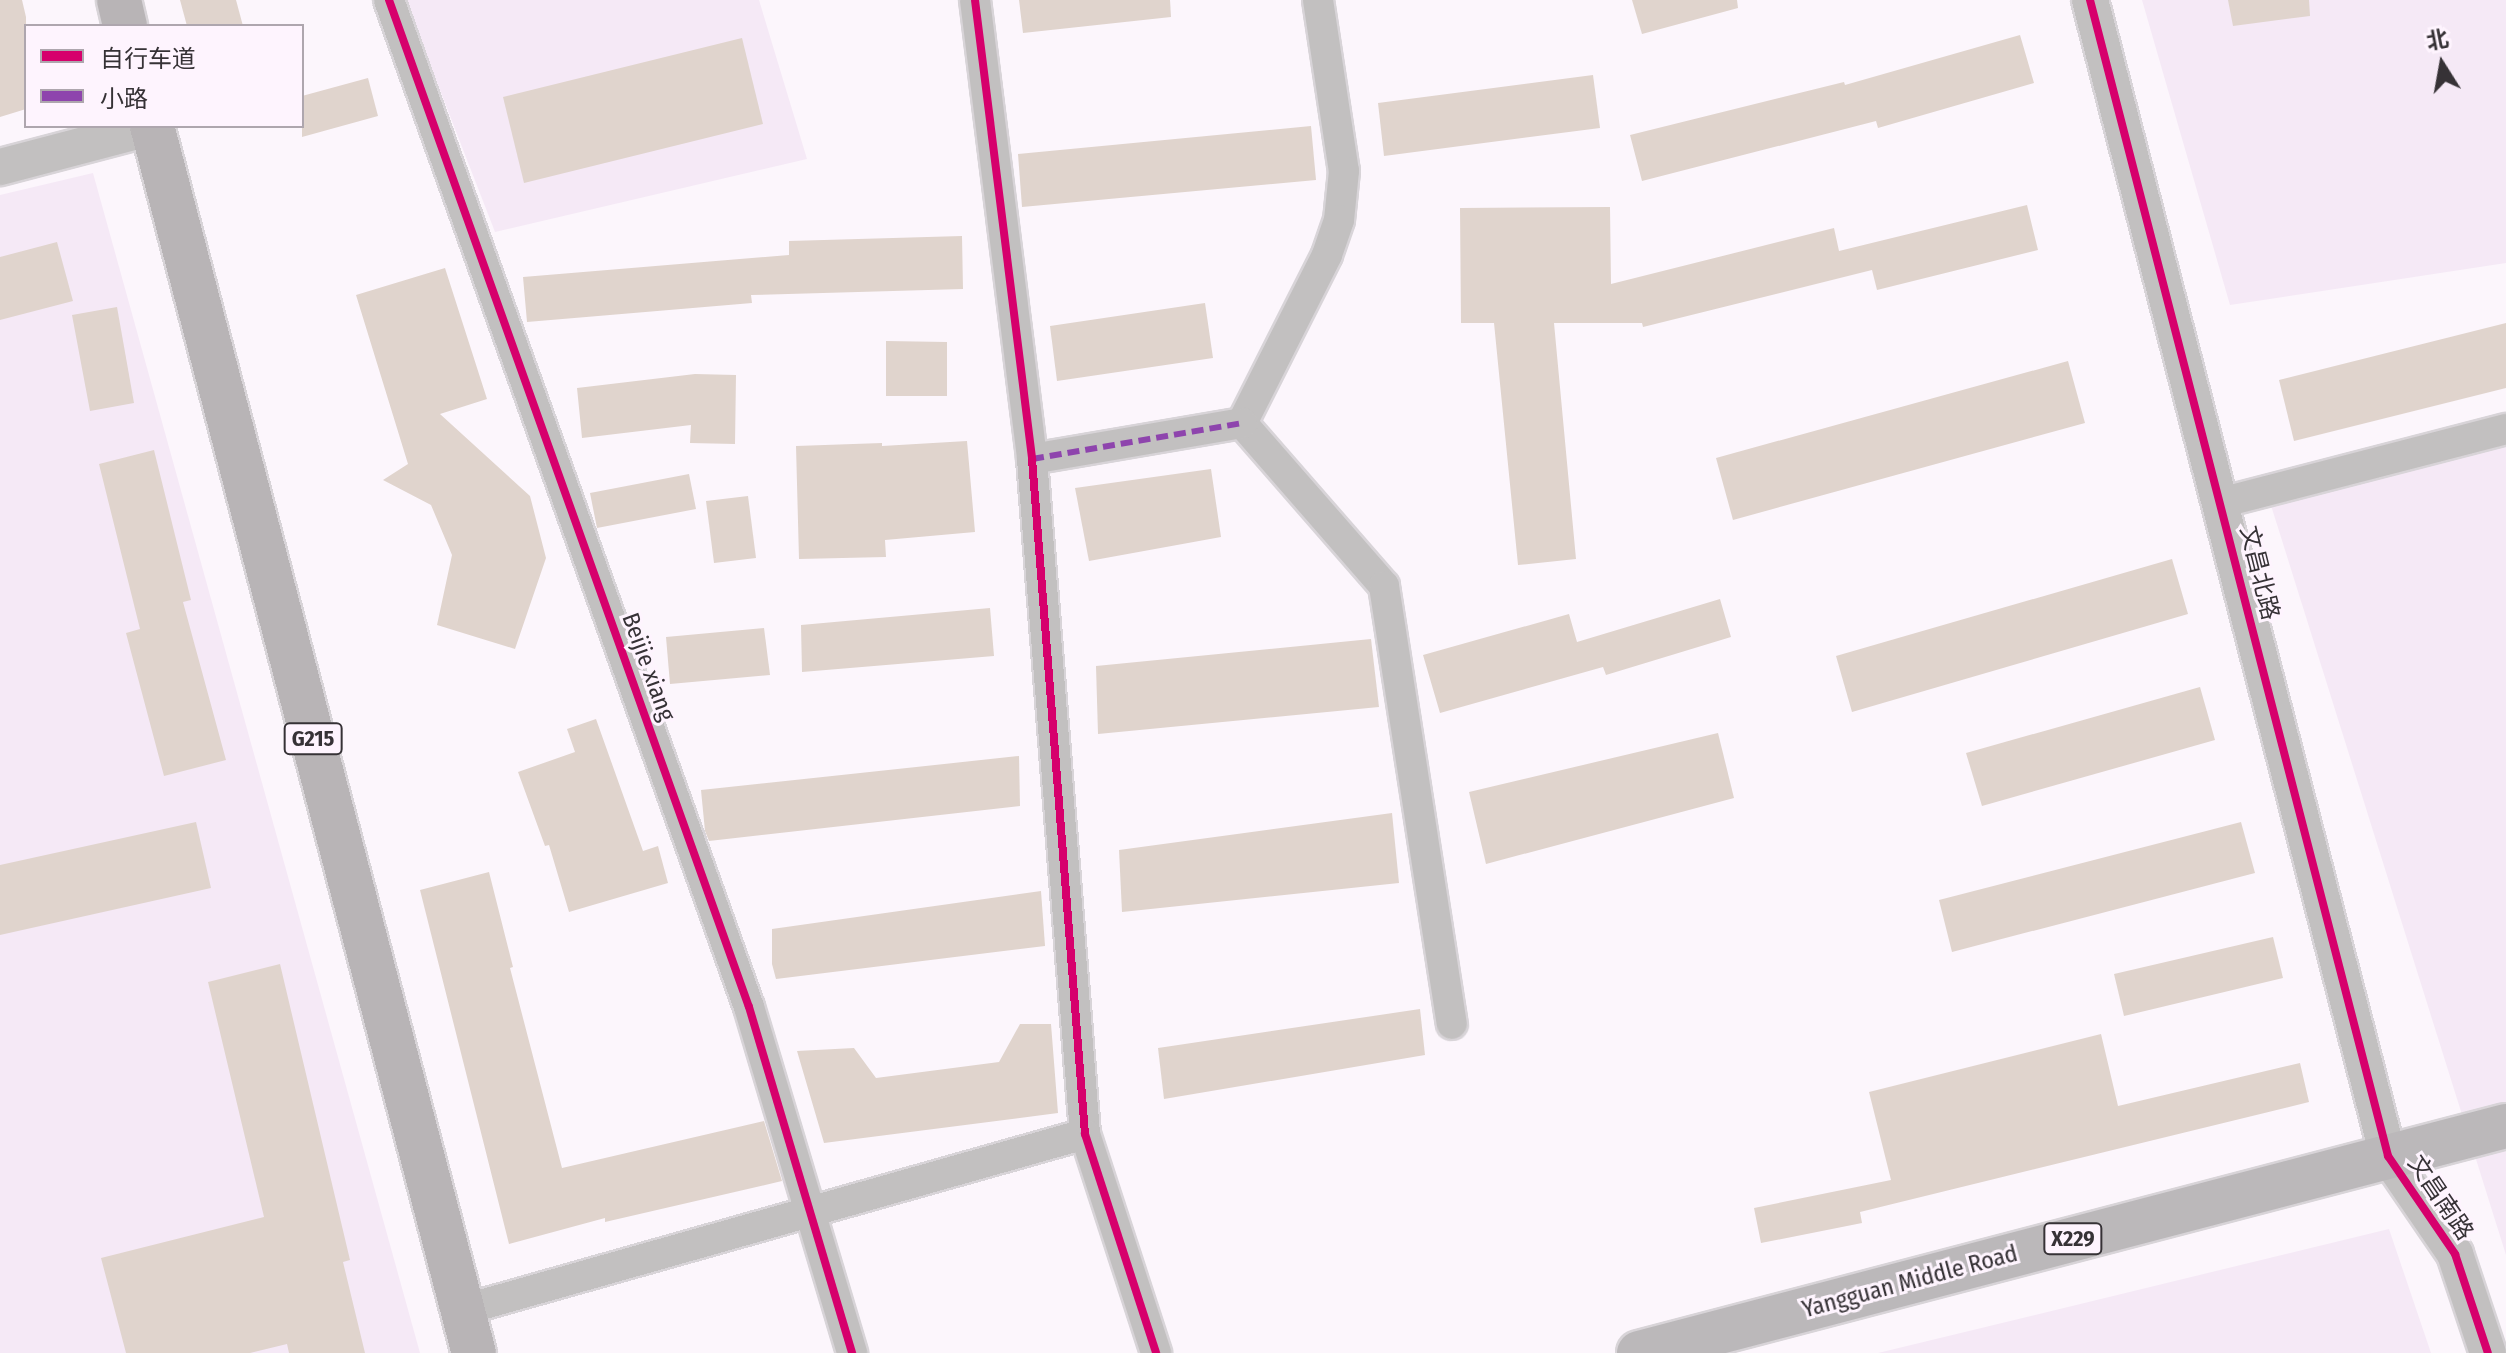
<!DOCTYPE html>
<html>
<head>
<meta charset="utf-8">
<style>
  body { margin:0 }
  #map { position:relative; width:2506px; height:1353px; overflow:hidden; background:#fcf6fc; font-family:"Fira Sans Condensed","Noto Sans SC",sans-serif }
  div>[style] { position:absolute }
  .built>* { inset:0; background:#f5e9f6 }
  .building>* { inset:0; background:#e0d4cd }
  .roads { filter:drop-shadow(2px 0 #d8d4d8) drop-shadow(-2px 0 #d8d4d8) drop-shadow(0 2px #d8d4d8) drop-shadow(0 -2px #d8d4d8) }
  .minor>* { height:30px; margin:-15px; padding:0 15px; transform-origin:15px; border-radius:15px; background:#c2c0c0 }
  .tertiary>* { height:36px; margin:-18px; padding:0 18px; transform-origin:18px; border-radius:18px; background:#c2c0c0 }
  .primary>* { height:44px; margin:-22px; padding:0 22px; transform-origin:22px; border-radius:22px; background:#bbb8ba }
  .trunk>* { height:44px; margin:-22px; padding:0 22px; transform-origin:22px; border-radius:22px; background:#b8b4b6 }
  .quiet>* { height:6px; margin-top:-3px; transform-origin:0; background:repeating-linear-gradient(90deg,#8e44ad 0 12px,transparent 0 18px) }
  .cycleway>* { height:8px; margin:-4px; padding:0 4px; transform-origin:4px; border-radius:4px; background:#d6006c }
  span { translate:-50% -50%; white-space:nowrap; text-align:center; line-height:1.15; -webkit-text-stroke:6px #fef4fe; paint-order:stroke }
  .shield-label span { padding:2px 6px; background:#fef4fe; border:2px solid; border-radius:6px; -webkit-text-stroke-width:0 }
  .shield-label { font-size:22px; color:#363236; font-weight:700 }
  .street-label { font-size:24px; color:#363236 }
  .legend { position:absolute; left:24px; top:24px; width:280px; height:104px; box-sizing:border-box; background:#fef4fe; border:2px solid #aea6ae; margin:0; padding:10px 14px; list-style:none; font-size:24px; color:#363236 }
  .legend li { display:flex; align-items:center; gap:16px; height:40px }
  .legend b { width:40px; border:2px solid #aea6ae }
  .north { position:absolute; left:2402px; top:24px; width:80px; height:80px; -webkit-text-stroke:6px #fef4fe; paint-order:stroke; rotate:349deg; font-size:22px; font-weight:700; line-height:32px; text-align:center; color:#363236 }
  .north::after { content:''; display:block; margin:auto; width:28px; height:36px; background:#363236; clip-path:polygon(50% 0,100% 100%,50% 72%,0 100%) }
</style>
</head>
<body>
<div id="map">
  <div class="built">
    <i style="clip-path:polygon(405px 0,759px 0,807px 159px,495px 232px)"></i>
    <i style="clip-path:polygon(2142px 0,2506px 0,2506px 263px,2230px 305px)"></i>
    <i style="clip-path:polygon(93px 173px,420px 1353px,0 1353px,0 195px)"></i>
    <i style="clip-path:polygon(2506px 412px,2506px 1255px,2269px 499px)"></i>
    <i style="clip-path:polygon(2389px 1229px,2431px 1353px,1878px 1353px)"></i>
  </div>
  <div class="building">
    <i style="clip-path:polygon(0 0,22px 0,26px 17px,26px 109px,0 117px)"></i>
    <i style="clip-path:polygon(180px 0,236px 0,243px 26px,187px 26px)"></i>
    <i style="clip-path:polygon(1019px 0,1170px 0,1171px 17px,1023px 33px)"></i>
    <i style="clip-path:polygon(1632px 0,1737px 0,1738px 8px,1642px 34px)"></i>
    <i style="clip-path:polygon(2228px 0,2309px 0,2310px 16px,2233px 26px)"></i>
    <i style="clip-path:polygon(2020px 35px,2034px 83px,1878px 128px,1876px 121px,1642px 181px,1630px 135px,1844px 82px,1845px 85px)"></i>
    <i style="clip-path:polygon(742px 38px,763px 124px,524px 183px,503px 97px)"></i>
    <i style="clip-path:polygon(1593px 75px,1600px 128px,1384px 156px,1378px 103px)"></i>
    <i style="clip-path:polygon(368px 78px,378px 116px,302px 137px,302px 96px)"></i>
    <i style="clip-path:polygon(1311px 126px,1316px 180px,1022px 207px,1018px 154px)"></i>
    <i style="clip-path:polygon(2027px 205px,2038px 250px,1877px 290px,1872px 270px,1643px 327px,1642px 323px,1554px 323px,1576px 559px,1518px 565px,1494px 323px,1461px 323px,1460px 208px,1610px 207px,1611px 284px,1834px 228px,1839px 251px)"></i>
    <i style="clip-path:polygon(962px 236px,963px 289px,751px 295px,752px 303px,527px 322px,523px 277px,789px 255px,789px 241px)"></i>
    <i style="clip-path:polygon(57px 242px,73px 301px,0 320px,0 257px)"></i>
    <i style="clip-path:polygon(445px 268px,487px 399px,440px 414px,530px 496px,546px 558px,515px 649px,437px 625px,452px 555px,431px 505px,383px 480px,408px 464px,356px 295px)"></i>
    <i style="clip-path:polygon(1205px 303px,1213px 358px,1057px 381px,1050px 326px)"></i>
    <i style="clip-path:polygon(117px 307px,134px 403px,90px 411px,72px 315px)"></i>
    <i style="clip-path:polygon(2506px 323px,2506px 388px,2294px 441px,2279px 380px)"></i>
    <i style="clip-path:polygon(886px 341px,947px 342px,947px 396px,886px 396px)"></i>
    <i style="clip-path:polygon(2068px 361px,2085px 423px,1733px 520px,1716px 458px)"></i>
    <i style="clip-path:polygon(695px 374px,736px 375px,735px 444px,690px 443px,691px 425px,582px 438px,577px 388px)"></i>
    <i style="clip-path:polygon(967px 441px,975px 532px,885px 540px,886px 557px,799px 559px,796px 446px,882px 443px,882px 446px)"></i>
    <i style="clip-path:polygon(154px 450px,191px 600px,183px 602px,226px 760px,164px 776px,126px 633px,140px 629px,99px 464px)"></i>
    <i style="clip-path:polygon(1211px 469px,1221px 537px,1089px 561px,1075px 488px)"></i>
    <i style="clip-path:polygon(689px 474px,696px 509px,597px 528px,590px 493px)"></i>
    <i style="clip-path:polygon(748px 496px,756px 558px,714px 563px,706px 501px)"></i>
    <i style="clip-path:polygon(2172px 559px,2188px 614px,1852px 712px,1836px 656px)"></i>
    <i style="clip-path:polygon(1720px 599px,1731px 637px,1606px 675px,1603px 667px,1440px 713px,1423px 655px,1569px 614px,1577px 642px)"></i>
    <i style="clip-path:polygon(990px 608px,994px 656px,802px 672px,801px 625px)"></i>
    <i style="clip-path:polygon(764px 628px,770px 675px,670px 684px,666px 637px)"></i>
    <i style="clip-path:polygon(1371px 639px,1379px 707px,1098px 734px,1096px 666px)"></i>
    <i style="clip-path:polygon(2200px 687px,2215px 740px,1982px 806px,1966px 753px)"></i>
    <i style="clip-path:polygon(596px 719px,643px 851px,658px 846px,668px 883px,569px 912px,549px 845px,545px 846px,518px 772px,575px 752px,567px 729px)"></i>
    <i style="clip-path:polygon(1718px 733px,1734px 798px,1486px 864px,1469px 792px)"></i>
    <i style="clip-path:polygon(1019px 756px,1020px 806px,709px 841px,705px 831px,701px 790px)"></i>
    <i style="clip-path:polygon(1392px 813px,1399px 883px,1122px 912px,1119px 850px)"></i>
    <i style="clip-path:polygon(196px 822px,211px 888px,0 935px,0 865px)"></i>
    <i style="clip-path:polygon(2241px 822px,2255px 873px,1952px 952px,1939px 900px)"></i>
    <i style="clip-path:polygon(489px 872px,513px 967px,510px 968px,562px 1168px,764px 1121px,782px 1181px,605px 1222px,605px 1218px,509px 1244px,420px 890px)"></i>
    <i style="clip-path:polygon(1041px 891px,1045px 946px,776px 979px,772px 964px,772px 929px)"></i>
    <i style="clip-path:polygon(2273px 937px,2283px 978px,2124px 1016px,2114px 974px)"></i>
    <i style="clip-path:polygon(280px 964px,350px 1260px,343px 1262px,365px 1353px,289px 1353px,287px 1344px,250px 1353px,126px 1353px,101px 1258px,264px 1217px,208px 982px)"></i>
    <i style="clip-path:polygon(1420px 1009px,1425px 1055px,1164px 1099px,1158px 1048px)"></i>
    <i style="clip-path:polygon(1020px 1024px,1051px 1024px,1058px 1113px,824px 1143px,797px 1051px,854px 1048px,876px 1078px,999px 1062px)"></i>
    <i style="clip-path:polygon(2101px 1034px,2118px 1106px,2300px 1063px,2309px 1102px,1860px 1212px,1862px 1223px,1761px 1243px,1754px 1208px,1891px 1180px,1869px 1092px)"></i>
  </div>
  <div class="roads">
    <div class="minor">
      <i style="left:389px;top:0;width:1069px;rotate:70.33deg"></i>
      <i style="left:749px;top:1007px;width:361px;rotate:73.4deg"></i>
      <i style="left:975px;top:0;width:463px;rotate:82.9deg"></i>
      <i style="left:1032px;top:459px;width:677px;rotate:85.51deg"></i>
      <i style="left:1085px;top:1134px;width:230px;rotate:72deg"></i>
      <i style="left:1318px;top:0;width:173px;rotate:81.4deg"></i>
      <i style="left:1344px;top:171px;width:49px;rotate:95.8deg"></i>
      <i style="left:1339px;top:220px;width:37px;rotate:109deg"></i>
      <i style="left:1327px;top:255px;width:188px;rotate:116.8deg"></i>
      <i style="left:1242px;top:423px;width:216px;rotate:48.9deg"></i>
      <i style="left:1384px;top:586px;width:443px;rotate:81.2deg"></i>
      <i style="left:1032px;top:459px;width:213px;rotate:-9.7deg"></i>
      <i style="left:2220px;top:503px;width:295px;rotate:-14.5deg"></i>
      <i style="left:463px;top:1310px;width:646px;rotate:-15.8deg"></i>
    </div>
    <div class="tertiary">
      <i style="left:2090px;top:0;width:1194px;rotate:75.54deg"></i>
      <i style="left:2388px;top:1156px;width:119px;rotate:55.6deg"></i>
      <i style="left:2455px;top:1254px;width:104px;rotate:71.6deg"></i>
      <i style="left:0;top:167px;width:157px;rotate:-14.7deg"></i>
    </div>
    <div class="primary">
      <i style="left:1639px;top:1353px;width:896px;rotate:-14.67deg"></i>
    </div>
    <div class="trunk">
      <i style="left:119px;top:0;width:27px;rotate:77deg"></i>
      <i style="left:152px;top:126px;width:1269px;rotate:75.3deg"></i>
    </div>
  </div>
  <div class="quiet">
    <i style="left:1032px;top:459px;width:213px;rotate:-9.7deg"></i>
  </div>
  <div class="cycleway">
    <i style="left:389px;top:0;width:1069px;rotate:70.33deg"></i>
    <i style="left:749px;top:1007px;width:361px;rotate:73.4deg"></i>
    <i style="left:975px;top:0;width:463px;rotate:82.9deg"></i>
    <i style="left:1032px;top:459px;width:677px;rotate:85.51deg"></i>
    <i style="left:1085px;top:1134px;width:230px;rotate:72deg"></i>
    <i style="left:2090px;top:0;width:1194px;rotate:75.54deg"></i>
    <i style="left:2388px;top:1156px;width:119px;rotate:55.6deg"></i>
    <i style="left:2455px;top:1254px;width:104px;rotate:71.6deg"></i>
  </div>
  <div class="shield-label">
    <span style="left:313px;top:739px">G215</span>
    <span style="left:2073px;top:1239px">X229</span>
  </div>
  <div class="street-label">
    <span style="left:2259px;top:573px;rotate:76deg">文昌北路</span>
    <span style="left:648px;top:667px;rotate:70deg">Beijie xiang</span>
    <span style="left:2440px;top:1198px;rotate:56deg">文昌南路</span>
    <span style="left:1910px;top:1282px;rotate:-15deg">Yangguan Middle Road</span>
  </div>
  <ul class="legend">
  <li><b style="height:10px;background:#d6006c"></b>自行车道</li>
  <li><b style="height:10px;background:#8e44ad"></b>小路</li>
  </ul>
  <div class="north">北</div>
</div>
</body>
</html>
